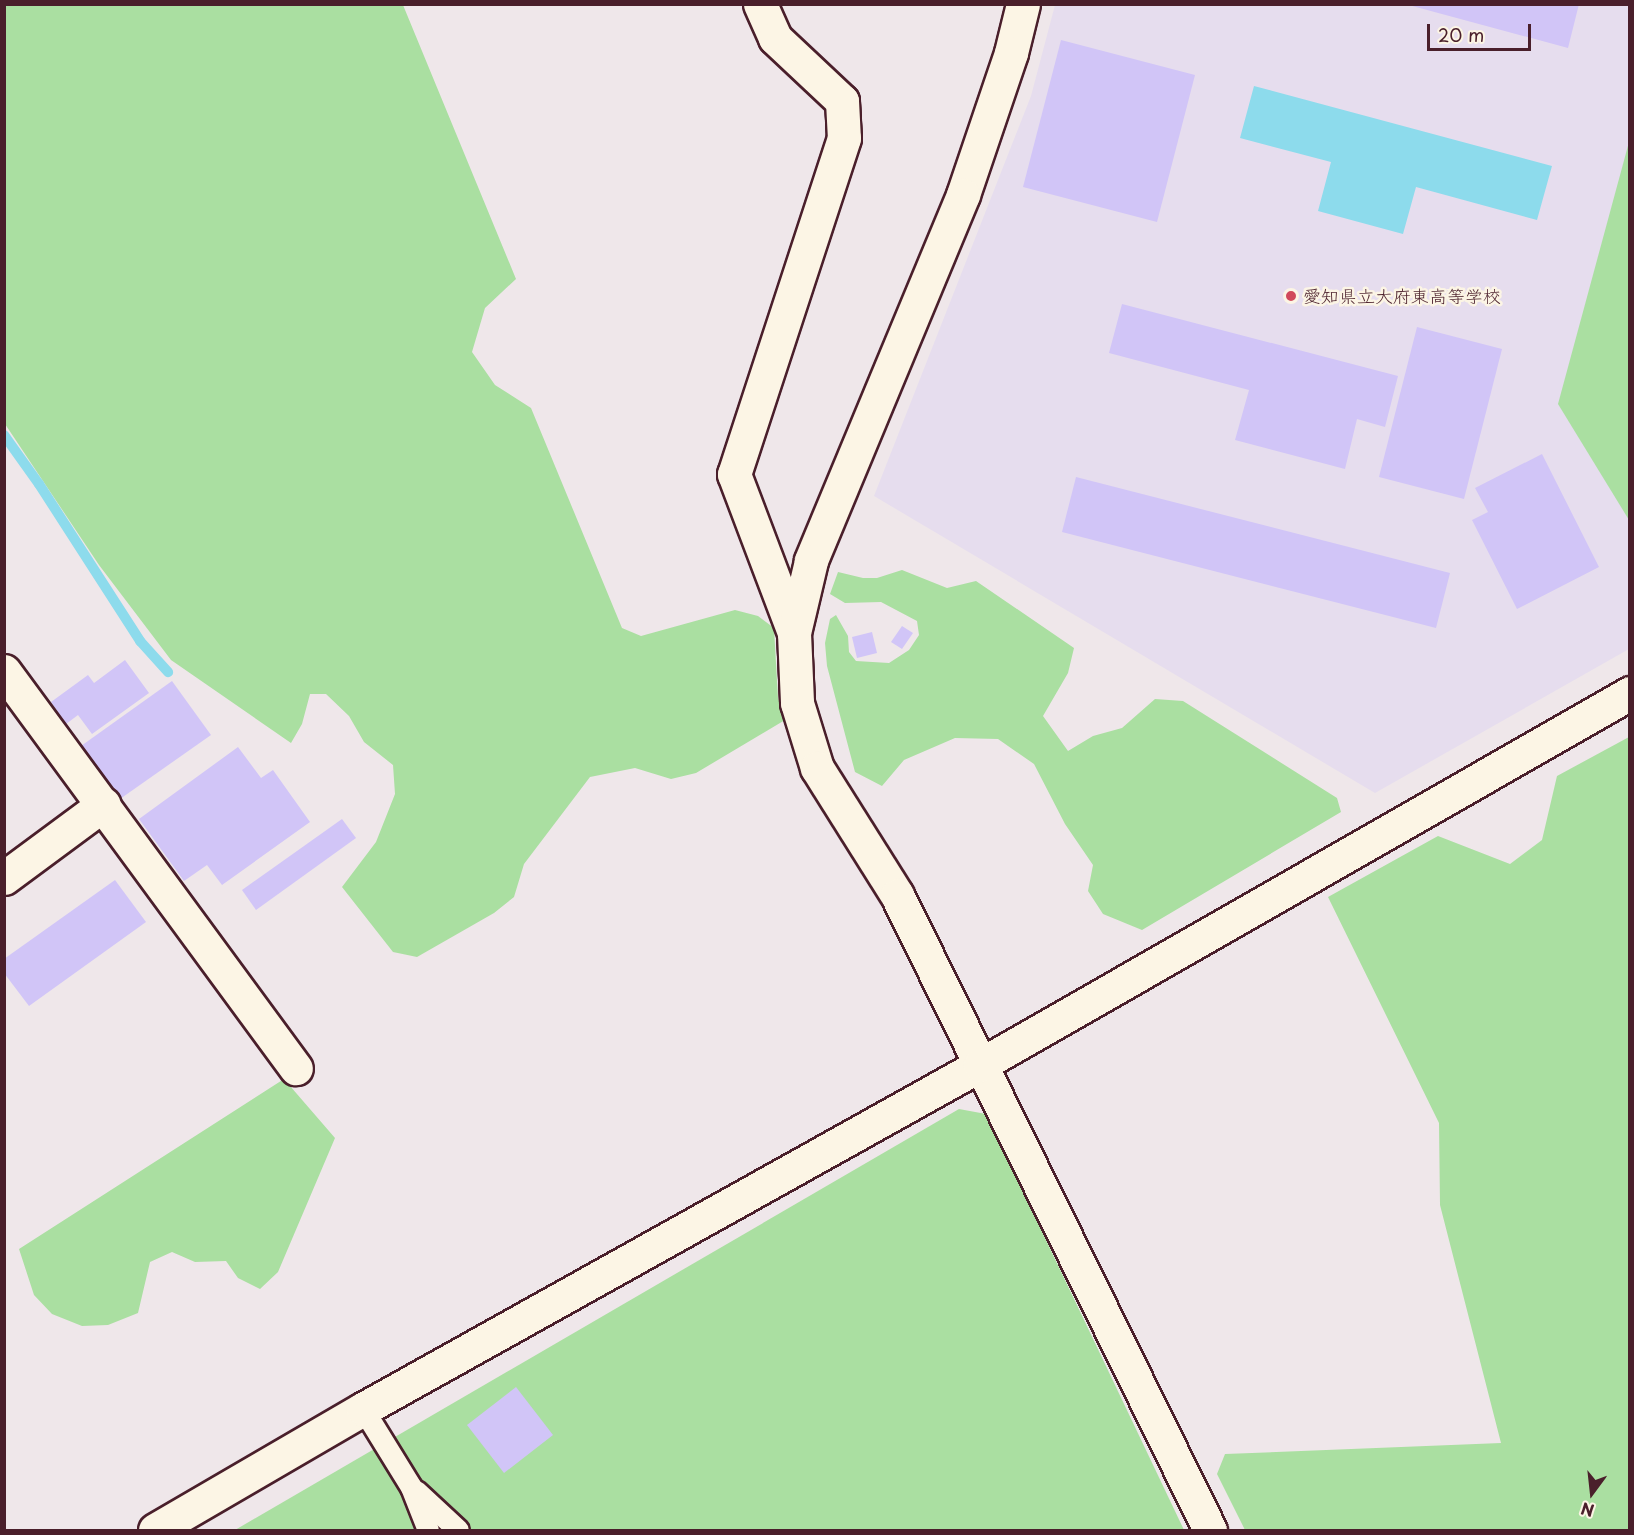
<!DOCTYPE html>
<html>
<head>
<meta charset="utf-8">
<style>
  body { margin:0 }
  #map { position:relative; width:1634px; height:1535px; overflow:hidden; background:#efe7ea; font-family:"Playpen Sans","Klee One",sans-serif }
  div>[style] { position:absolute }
  .built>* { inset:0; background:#e6ddee }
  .green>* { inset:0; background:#aadfa1 }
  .water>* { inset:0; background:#8ddbec }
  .stream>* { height:10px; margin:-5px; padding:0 5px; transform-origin:5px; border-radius:5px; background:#8ddbec }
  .building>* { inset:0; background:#d1c5f7 }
  .roads { filter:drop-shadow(2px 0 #4a1f2b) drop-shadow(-2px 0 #4a1f2b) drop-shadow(0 2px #4a1f2b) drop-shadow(0 -2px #4a1f2b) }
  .lane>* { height:21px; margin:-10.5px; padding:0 10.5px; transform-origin:10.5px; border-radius:10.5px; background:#fcf5e5 }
  .street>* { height:33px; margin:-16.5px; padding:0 16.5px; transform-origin:16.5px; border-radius:16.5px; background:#fcf5e5 }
  .secondary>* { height:33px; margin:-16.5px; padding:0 16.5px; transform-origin:16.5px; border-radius:16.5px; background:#fcf5e5 }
  .dots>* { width:16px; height:16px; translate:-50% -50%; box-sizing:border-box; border:3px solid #fcf5e5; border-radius:50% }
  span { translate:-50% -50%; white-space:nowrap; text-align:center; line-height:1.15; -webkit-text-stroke:5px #fcf5e5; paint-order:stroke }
  .poi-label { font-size:18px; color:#4a1f2b }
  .left { translate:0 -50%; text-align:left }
  .frame { position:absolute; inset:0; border:6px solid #4a1f2b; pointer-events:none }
  .north { position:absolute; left:1562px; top:1463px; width:60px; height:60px; -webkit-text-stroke:4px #fcf5e5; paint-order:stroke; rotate:195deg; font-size:16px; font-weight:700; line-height:24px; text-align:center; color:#4a1f2b }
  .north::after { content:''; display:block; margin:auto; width:21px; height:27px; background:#4a1f2b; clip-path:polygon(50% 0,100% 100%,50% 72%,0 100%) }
  .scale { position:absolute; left:1427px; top:24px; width:104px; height:27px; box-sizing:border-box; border:3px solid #4a1f2b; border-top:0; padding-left:8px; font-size:18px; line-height:21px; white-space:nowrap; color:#4a1f2b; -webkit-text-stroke:4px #fcf5e5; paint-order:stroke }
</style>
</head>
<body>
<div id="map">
  <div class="built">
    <i style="clip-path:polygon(1055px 5px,1629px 5px,1629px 649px,1375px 793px,874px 496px,1031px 96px)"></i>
  </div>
  <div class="green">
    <i style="clip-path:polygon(4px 5px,403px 5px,516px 279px,485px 308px,472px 352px,495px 385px,531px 408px,622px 628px,641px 636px,735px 610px,758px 616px,774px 628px,778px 698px,785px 720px,696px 773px,671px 779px,635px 768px,590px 777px,524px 864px,514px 897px,494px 913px,417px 957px,393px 952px,342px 887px,376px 842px,395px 794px,393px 765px,364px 742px,349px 716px,326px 694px,310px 694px,302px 724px,291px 743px,171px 660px,99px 565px,5px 424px)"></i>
    <i style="clip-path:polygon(1629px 142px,1629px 520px,1558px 404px)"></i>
    <i style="clip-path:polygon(902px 570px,947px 588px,976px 581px,1074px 648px,1068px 673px,1043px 716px,1068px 751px,1093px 736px,1122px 728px,1155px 699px,1183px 701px,1337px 798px,1341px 812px,1142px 930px,1103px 914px,1088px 891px,1093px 865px,1065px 824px,1034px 764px,998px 739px,955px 738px,904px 760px,882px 786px,855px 772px,827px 666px,825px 643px,830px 619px,836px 615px,848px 636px,849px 652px,856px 661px,889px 663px,909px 650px,919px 635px,917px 621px,881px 602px,845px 603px,830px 594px,838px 572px,863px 578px,877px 578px)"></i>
    <i style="clip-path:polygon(1629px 737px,1629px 1530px,1245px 1530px,1217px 1474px,1225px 1454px,1501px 1443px,1440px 1205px,1439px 1123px,1328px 897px,1438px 836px,1510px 864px,1542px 840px,1557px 776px)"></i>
    <i style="clip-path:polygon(284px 1079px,335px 1138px,278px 1272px,260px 1289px,238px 1278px,226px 1261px,195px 1262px,172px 1252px,150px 1262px,138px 1313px,108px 1325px,82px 1326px,52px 1314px,34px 1295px,19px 1249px)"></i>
    <i style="clip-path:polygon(959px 1109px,986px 1114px,1184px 1530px,235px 1530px)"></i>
  </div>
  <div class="water">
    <i style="clip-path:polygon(1254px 86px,1552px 166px,1537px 220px,1416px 187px,1403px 234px,1318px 211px,1331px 162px,1240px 138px)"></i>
  </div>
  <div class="stream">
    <i style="left:4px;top:435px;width:60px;rotate:54.5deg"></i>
    <i style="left:39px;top:484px;width:187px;rotate:57.2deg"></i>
    <i style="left:140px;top:641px;width:42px;rotate:47.9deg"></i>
  </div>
  <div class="building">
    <i style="clip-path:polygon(1405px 4px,1579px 4px,1568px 48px)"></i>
    <i style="clip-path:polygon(1061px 40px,1195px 75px,1157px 222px,1023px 187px)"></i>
    <i style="clip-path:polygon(1122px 304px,1398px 376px,1385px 427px,1357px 419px,1345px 469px,1235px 440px,1249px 390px,1109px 353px)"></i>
    <i style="clip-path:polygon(1417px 327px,1502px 349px,1464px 499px,1379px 477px)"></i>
    <i style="clip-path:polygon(1542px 454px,1599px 567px,1517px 609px,1472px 520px,1488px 512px,1475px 488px)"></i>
    <i style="clip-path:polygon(1076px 477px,1450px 573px,1436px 628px,1062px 532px)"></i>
    <i style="clip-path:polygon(902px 626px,913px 633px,902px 649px,891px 642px)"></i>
    <i style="clip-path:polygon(872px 632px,877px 653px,857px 658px,852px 637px)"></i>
    <i style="clip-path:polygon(125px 660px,149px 693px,92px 734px,78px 715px,66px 724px,51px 702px,88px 675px,94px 683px)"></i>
    <i style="clip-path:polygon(172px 681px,211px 735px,120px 799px,81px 746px)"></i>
    <i style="clip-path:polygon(238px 747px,261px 778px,273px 770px,310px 822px,222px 885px,207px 865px,184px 881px,139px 819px)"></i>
    <i style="clip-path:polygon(342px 819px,356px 838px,256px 910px,242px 890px)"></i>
    <i style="clip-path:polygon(115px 880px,146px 922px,29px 1006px,4px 973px,4px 959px)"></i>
    <i style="clip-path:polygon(516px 1387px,553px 1435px,504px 1473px,467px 1425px)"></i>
  </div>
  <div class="roads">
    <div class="lane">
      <i style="left:363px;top:1409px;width:92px;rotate:58.4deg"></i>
      <i style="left:411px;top:1487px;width:46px;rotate:68.4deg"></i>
      <i style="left:416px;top:1491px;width:57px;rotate:42.9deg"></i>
    </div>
    <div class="street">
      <i style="left:760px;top:4px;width:37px;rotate:66deg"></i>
      <i style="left:775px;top:38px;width:92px;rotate:43.2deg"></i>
      <i style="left:842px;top:101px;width:37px;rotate:87deg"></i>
      <i style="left:844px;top:138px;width:354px;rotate:108.1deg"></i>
      <i style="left:734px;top:474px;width:170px;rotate:69.3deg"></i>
      <i style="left:1023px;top:4px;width:50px;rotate:103.8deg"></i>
      <i style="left:1011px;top:53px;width:150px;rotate:108.7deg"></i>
      <i style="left:963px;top:195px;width:396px;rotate:112.6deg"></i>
      <i style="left:811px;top:561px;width:74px;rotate:103.3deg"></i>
      <i style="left:794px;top:633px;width:70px;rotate:87.5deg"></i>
      <i style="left:797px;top:703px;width:68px;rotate:72.9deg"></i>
      <i style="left:817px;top:768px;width:150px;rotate:57.8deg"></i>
      <i style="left:897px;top:895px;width:708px;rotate:63.76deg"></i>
      <i style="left:4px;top:671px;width:493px;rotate:53.7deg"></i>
      <i style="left:4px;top:878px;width:124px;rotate:-36.5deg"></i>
    </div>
    <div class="secondary">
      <i style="left:155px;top:1530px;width:241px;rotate:-30.2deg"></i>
      <i style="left:363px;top:1409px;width:706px;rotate:-29.14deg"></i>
      <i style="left:980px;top:1065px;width:749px;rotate:-29.78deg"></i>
    </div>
  </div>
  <div class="dots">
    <i style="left:1291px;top:296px;background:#d1495b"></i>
  </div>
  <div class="poi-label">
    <span class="left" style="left:1303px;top:296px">愛知県立大府東高等学校</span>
  </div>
  <div class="frame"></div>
  <div class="north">N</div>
  <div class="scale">20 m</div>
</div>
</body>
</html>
